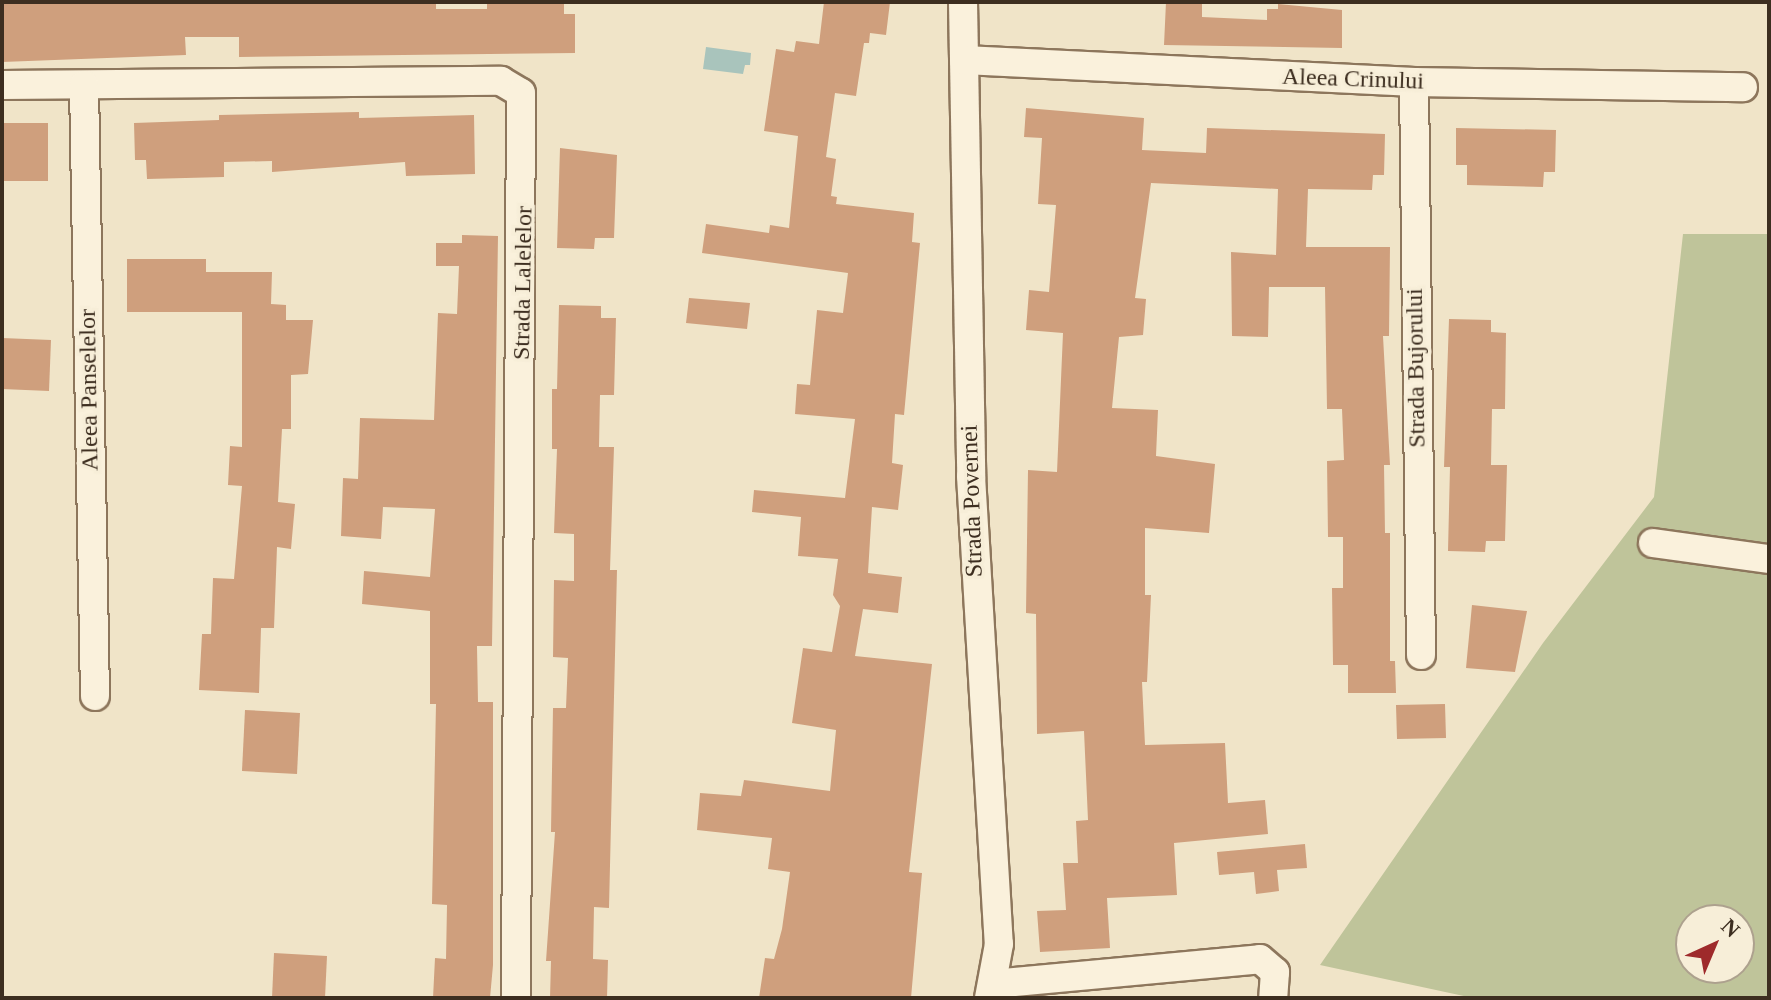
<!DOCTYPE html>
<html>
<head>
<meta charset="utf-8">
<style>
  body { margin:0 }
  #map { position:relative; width:1771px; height:1000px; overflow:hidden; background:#f0e4c8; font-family:Georgia,serif }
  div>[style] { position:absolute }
  .cemetery>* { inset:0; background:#bfc49a }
  .water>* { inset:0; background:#a9c4bc }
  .building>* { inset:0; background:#cf9f7d }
  .roads { filter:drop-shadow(2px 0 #8d765c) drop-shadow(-2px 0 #8d765c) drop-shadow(0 2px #8d765c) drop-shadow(0 -2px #8d765c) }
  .minor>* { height:28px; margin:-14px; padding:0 14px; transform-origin:14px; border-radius:14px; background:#faf1dc }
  span { translate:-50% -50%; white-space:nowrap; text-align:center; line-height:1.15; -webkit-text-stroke:7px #f7eed8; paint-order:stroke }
  .street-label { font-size:24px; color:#3d2e20 }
  .frame { position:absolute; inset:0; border:4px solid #3d2e20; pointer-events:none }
  .north { position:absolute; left:1675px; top:904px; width:80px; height:80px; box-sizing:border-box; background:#f7eed8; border:2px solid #ada18e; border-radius:50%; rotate:44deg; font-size:22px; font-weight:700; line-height:32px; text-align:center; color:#3d2e20 }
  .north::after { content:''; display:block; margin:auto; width:28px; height:36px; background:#9e2a2b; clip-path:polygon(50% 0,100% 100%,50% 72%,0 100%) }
</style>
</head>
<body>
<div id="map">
  <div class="cemetery">
    <i style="clip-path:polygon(evenodd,1683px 234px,1769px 234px,1769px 998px,1473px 998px,1320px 965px,1543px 643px,1654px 497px,1683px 234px,1691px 920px,1739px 920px,1739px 968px,1691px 968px,1691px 920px)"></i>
  </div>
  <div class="water">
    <i style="clip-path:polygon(706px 47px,751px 53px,750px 65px,745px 65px,743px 74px,703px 69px)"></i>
  </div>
  <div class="building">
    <i style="clip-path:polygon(2px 2px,436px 2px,436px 9px,487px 9px,487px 2px,564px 2px,564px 14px,575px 14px,575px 53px,239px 57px,239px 37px,185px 37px,186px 55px,2px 62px)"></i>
    <i style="clip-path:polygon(824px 2px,890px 2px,886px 35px,870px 33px,869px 43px,864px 43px,856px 96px,835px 93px,826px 157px,836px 159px,831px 196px,837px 197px,836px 204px,914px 213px,912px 242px,920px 243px,904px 415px,895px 414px,892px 463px,903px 465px,898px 510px,872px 507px,868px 573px,902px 577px,898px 613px,863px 609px,855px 656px,932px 664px,909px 872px,922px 873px,911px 998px,759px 998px,765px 958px,774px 959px,782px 929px,790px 872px,768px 869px,772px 838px,697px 830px,700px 793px,741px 796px,744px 780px,830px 791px,836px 730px,792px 723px,803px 648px,832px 652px,840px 606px,833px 595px,838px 559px,798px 556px,801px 517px,752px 512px,754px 490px,845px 498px,855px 419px,795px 414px,797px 384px,810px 385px,817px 310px,843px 313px,848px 273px,702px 253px,706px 224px,769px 233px,770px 225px,789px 228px,798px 136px,764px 131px,776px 49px,794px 52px,796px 41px,819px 44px)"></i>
    <i style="clip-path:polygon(1166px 2px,1202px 2px,1202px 17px,1267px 20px,1267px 9px,1278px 9px,1278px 4px,1342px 10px,1342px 48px,1164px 45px)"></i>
    <i style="clip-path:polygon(1026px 108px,1144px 118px,1142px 150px,1206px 153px,1207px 128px,1385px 134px,1384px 175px,1373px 175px,1372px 190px,1308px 189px,1306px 247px,1390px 247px,1389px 336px,1383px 336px,1390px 465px,1384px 465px,1385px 533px,1390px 533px,1390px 661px,1395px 661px,1396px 693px,1348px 693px,1348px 665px,1333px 665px,1332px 588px,1343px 588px,1343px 537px,1328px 537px,1327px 461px,1344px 460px,1342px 409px,1327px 409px,1325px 287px,1269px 287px,1268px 337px,1232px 336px,1231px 252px,1276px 255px,1278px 189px,1151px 183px,1135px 298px,1146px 299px,1143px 335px,1119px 337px,1112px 408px,1158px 410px,1156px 456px,1215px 464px,1209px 533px,1145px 528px,1145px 595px,1151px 595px,1147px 682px,1142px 682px,1145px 745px,1225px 743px,1228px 803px,1265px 800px,1268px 834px,1174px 843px,1177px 895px,1107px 898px,1110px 948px,1040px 952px,1037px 911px,1066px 910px,1063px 863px,1078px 863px,1076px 821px,1088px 820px,1084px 731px,1037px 734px,1036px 614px,1026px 613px,1028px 470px,1057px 472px,1063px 333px,1026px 330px,1029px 290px,1049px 292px,1056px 205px,1038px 204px,1042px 138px,1024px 137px)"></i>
    <i style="clip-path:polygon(359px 112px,359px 118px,474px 115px,475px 174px,406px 176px,405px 162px,272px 172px,272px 161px,224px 162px,224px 177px,147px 179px,146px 160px,135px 160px,134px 123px,219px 120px,219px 115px)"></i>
    <i style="clip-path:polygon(2px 123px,48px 123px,48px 181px,2px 181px)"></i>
    <i style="clip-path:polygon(1456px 128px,1556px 130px,1555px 172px,1544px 172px,1543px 187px,1467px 185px,1467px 165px,1456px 165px)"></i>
    <i style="clip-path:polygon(560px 148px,617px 155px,614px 238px,595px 238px,594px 249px,557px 248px)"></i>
    <i style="clip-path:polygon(462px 235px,498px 236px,492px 646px,477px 646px,478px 702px,493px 702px,493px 965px,490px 998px,433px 998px,435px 958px,446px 959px,447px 905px,432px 904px,436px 704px,430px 704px,430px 611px,362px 604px,364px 571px,430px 577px,435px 509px,383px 507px,381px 539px,341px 536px,343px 478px,358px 479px,360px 418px,434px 420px,438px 313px,457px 314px,459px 266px,436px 266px,436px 243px,462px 243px)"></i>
    <i style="clip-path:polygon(127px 259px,206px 259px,206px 272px,272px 272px,271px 304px,286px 305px,286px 320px,313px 320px,308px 374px,291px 375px,291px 429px,282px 429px,278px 502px,295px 504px,291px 549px,277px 547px,274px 628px,261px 628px,259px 693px,199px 690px,202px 634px,211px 634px,213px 578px,234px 579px,242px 486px,228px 485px,230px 446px,242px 447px,242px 312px,127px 312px)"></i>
    <i style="clip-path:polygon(689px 298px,750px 303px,747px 329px,686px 323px)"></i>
    <i style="clip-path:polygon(559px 305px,601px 306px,601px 318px,616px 318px,614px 395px,600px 395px,599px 447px,614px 447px,610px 570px,617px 570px,609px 908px,594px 907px,593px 959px,608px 960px,607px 998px,550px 998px,551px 961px,546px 961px,555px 832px,551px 832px,553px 708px,566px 708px,568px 658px,553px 657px,554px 580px,574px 581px,574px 534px,554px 533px,557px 449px,552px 449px,552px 389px,557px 389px)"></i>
    <i style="clip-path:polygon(1449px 319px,1491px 320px,1491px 332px,1506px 333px,1505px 409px,1492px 409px,1491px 465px,1507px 465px,1505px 541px,1486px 541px,1485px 552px,1448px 551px,1450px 467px,1444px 467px)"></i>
    <i style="clip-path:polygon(2px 338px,51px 340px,49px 391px,2px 389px)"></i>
    <i style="clip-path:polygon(1472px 605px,1527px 611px,1515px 672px,1466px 668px)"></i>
    <i style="clip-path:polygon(1445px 704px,1446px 738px,1397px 739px,1396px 705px)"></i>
    <i style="clip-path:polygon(245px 710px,300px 713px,297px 774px,242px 771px)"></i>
    <i style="clip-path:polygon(1305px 844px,1307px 868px,1277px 870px,1279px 891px,1256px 894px,1254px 872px,1219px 875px,1217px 852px)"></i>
    <i style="clip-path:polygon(274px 953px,327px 956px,325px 998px,272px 998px)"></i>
  </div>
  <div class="roads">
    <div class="minor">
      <i style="left:963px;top:2px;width:474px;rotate:89deg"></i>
      <i style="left:971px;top:476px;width:469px;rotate:86.6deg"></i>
      <i style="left:999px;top:944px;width:55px;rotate:100.5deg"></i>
      <i style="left:964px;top:60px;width:451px;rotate:2.8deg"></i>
      <i style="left:1414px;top:82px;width:329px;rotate:0.9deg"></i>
      <i style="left:1414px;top:82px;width:573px;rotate:89.3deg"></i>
      <i style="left:2px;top:85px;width:499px;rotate:-0.5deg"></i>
      <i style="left:501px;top:81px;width:23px;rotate:31deg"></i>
      <i style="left:521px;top:93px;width:905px;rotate:90.32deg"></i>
      <i style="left:84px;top:85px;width:611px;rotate:88.97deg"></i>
      <i style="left:1653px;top:543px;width:117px;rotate:7.9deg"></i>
      <i style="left:993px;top:984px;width:268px;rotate:-5.3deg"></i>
      <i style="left:1260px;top:959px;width:20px;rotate:41deg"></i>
      <i style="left:1275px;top:972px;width:26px;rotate:94deg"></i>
    </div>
  </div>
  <div class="street-label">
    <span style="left:1353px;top:79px;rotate:2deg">Aleea Crinului</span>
    <span style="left:523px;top:283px;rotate:-89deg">Strada Lalelelor</span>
    <span style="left:1416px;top:368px;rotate:-91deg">Strada Bujorului</span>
    <span style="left:89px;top:390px;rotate:-91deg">Aleea Panselelor</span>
    <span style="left:972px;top:501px;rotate:-92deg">Strada Povernei</span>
  </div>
  <div class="frame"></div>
  <div class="north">N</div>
</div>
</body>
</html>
